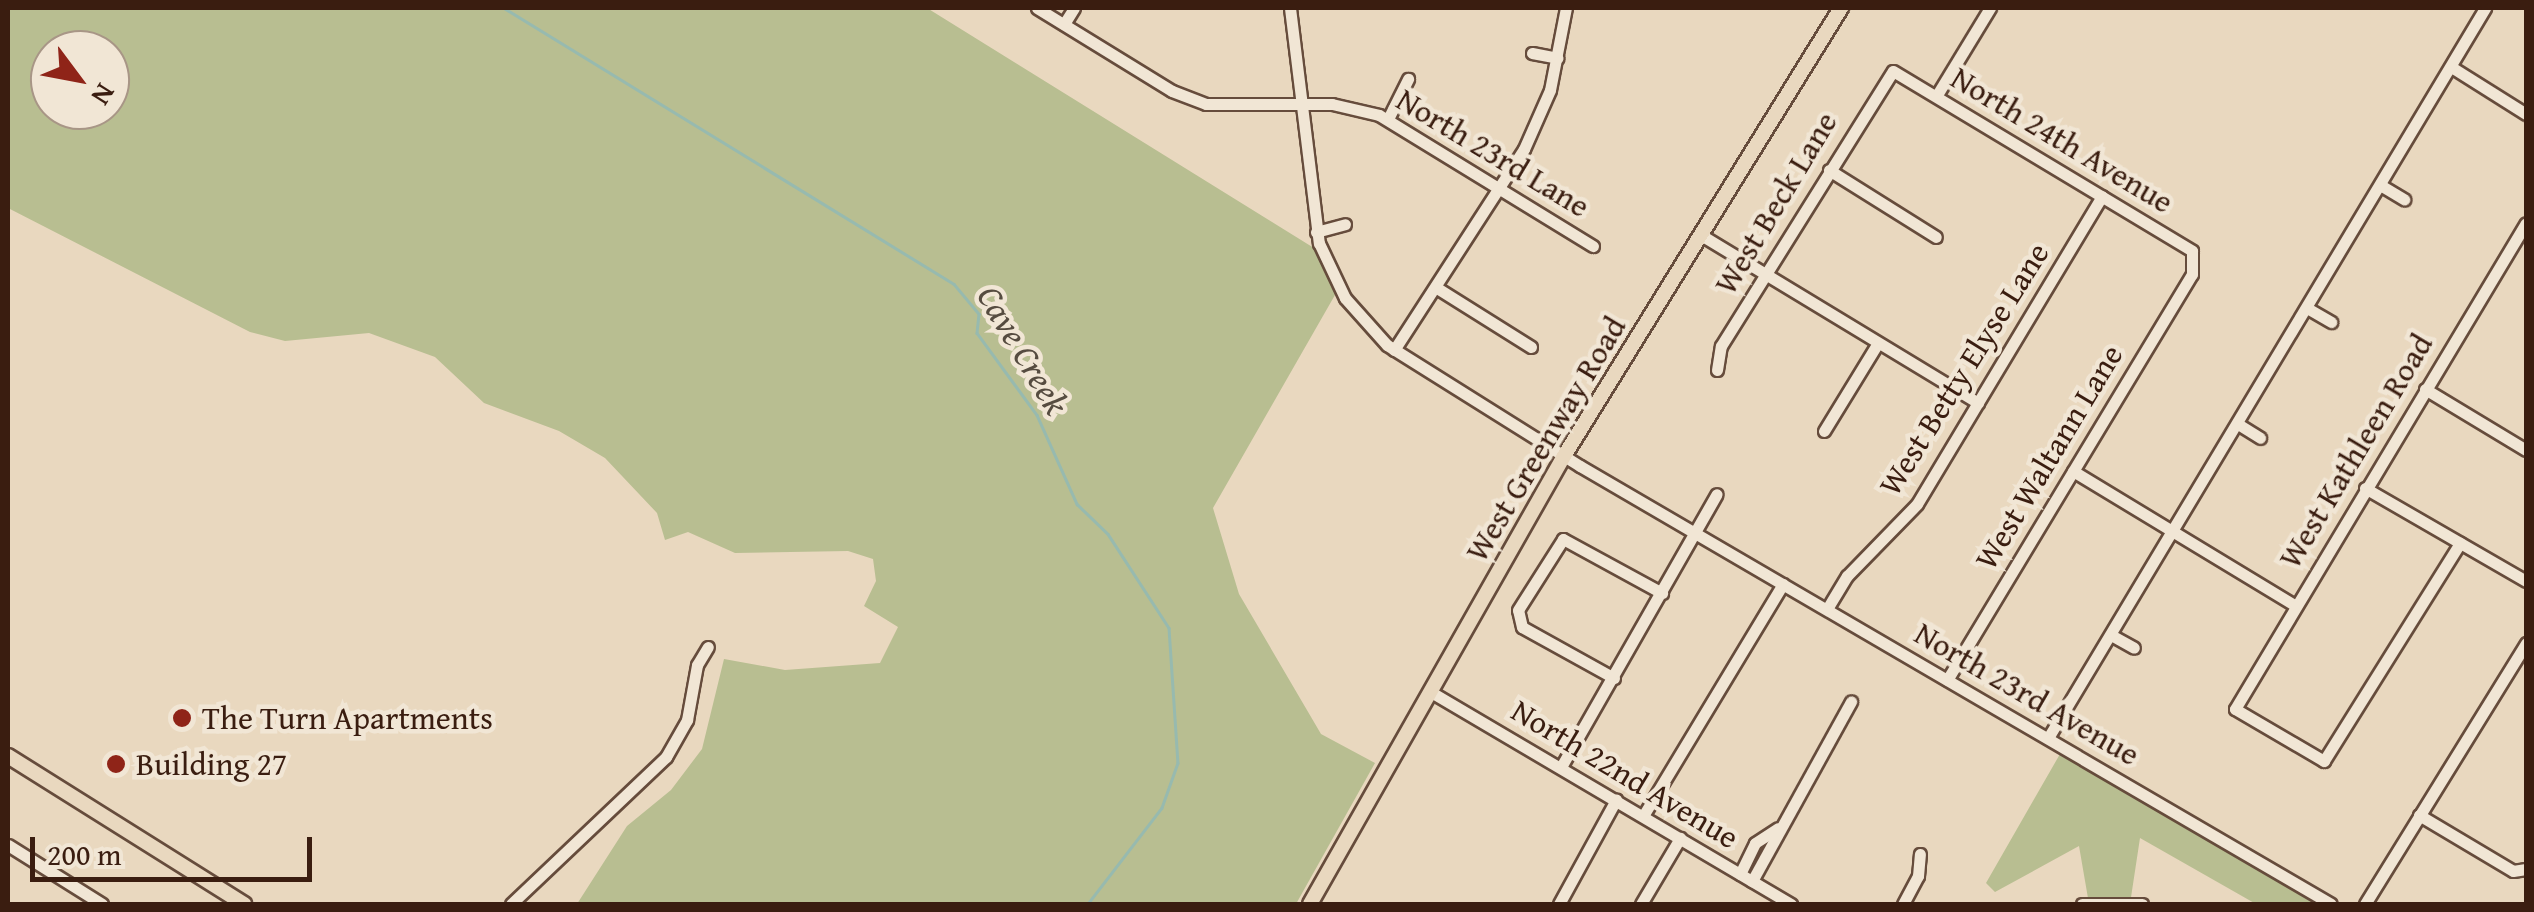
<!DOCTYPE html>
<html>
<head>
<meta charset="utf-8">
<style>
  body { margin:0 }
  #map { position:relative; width:2534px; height:912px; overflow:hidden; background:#e9d8bf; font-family:"Gentium Book Plus",serif }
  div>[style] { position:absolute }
  .green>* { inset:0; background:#b8be91 }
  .stream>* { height:2.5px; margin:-1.25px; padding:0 1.25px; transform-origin:1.25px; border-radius:1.25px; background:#97baaf }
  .roads { filter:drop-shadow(2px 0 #664c3c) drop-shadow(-2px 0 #664c3c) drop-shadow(0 2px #664c3c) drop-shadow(0 -2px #664c3c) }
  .minor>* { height:11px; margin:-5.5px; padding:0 5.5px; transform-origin:5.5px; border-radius:5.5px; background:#f1e6d5 }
  .major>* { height:14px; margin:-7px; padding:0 7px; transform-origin:7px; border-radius:7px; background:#e9d8bf }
  .dots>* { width:28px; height:28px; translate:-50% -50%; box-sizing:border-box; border:5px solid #f1e6d5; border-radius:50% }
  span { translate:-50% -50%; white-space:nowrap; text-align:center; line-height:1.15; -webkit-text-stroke:9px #f1e6d5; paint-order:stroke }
  .street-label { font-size:32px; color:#3a1d10 }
  .poi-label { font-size:32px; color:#3a1d10 }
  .left { translate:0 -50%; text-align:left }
  .water-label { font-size:35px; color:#564c40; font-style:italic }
  .frame { position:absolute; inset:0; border:10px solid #3a1d10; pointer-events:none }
  .north { position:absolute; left:30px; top:30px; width:100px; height:100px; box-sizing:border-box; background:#f1e6d5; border:2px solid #a89686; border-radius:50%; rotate:122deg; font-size:28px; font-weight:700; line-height:40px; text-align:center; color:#3a1d10 }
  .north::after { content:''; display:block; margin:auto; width:35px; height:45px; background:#8f2418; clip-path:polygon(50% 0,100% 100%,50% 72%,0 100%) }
  .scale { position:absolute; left:30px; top:837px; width:282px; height:45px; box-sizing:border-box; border:5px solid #3a1d10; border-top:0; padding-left:12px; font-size:30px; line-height:35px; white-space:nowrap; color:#3a1d10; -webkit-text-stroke:8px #f1e6d5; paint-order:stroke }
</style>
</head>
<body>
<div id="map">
  <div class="green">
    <i style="clip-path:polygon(evenodd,8px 8px,927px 8px,1322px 253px,1339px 288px,1213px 508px,1239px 594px,1321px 734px,1375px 763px,1296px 904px,577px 904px,627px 826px,671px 790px,702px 749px,724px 659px,785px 670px,880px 663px,898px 627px,864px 606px,876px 581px,873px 559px,848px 551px,735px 553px,688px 532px,665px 540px,657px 513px,605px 458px,559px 431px,484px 403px,435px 357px,369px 333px,285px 341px,250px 332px,8px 208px,8px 8px,50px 50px,110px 50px,110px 110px,50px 110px,50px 50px)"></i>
    <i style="clip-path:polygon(2060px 754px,2316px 904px,2256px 904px,2140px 838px,2130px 904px,2089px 904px,2079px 846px,1995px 892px,1986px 883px)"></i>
  </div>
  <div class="stream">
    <i style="left:504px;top:8px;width:528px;rotate:31.52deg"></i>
    <i style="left:954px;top:284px;width:39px;rotate:50deg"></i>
    <i style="left:979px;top:314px;width:19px;rotate:96deg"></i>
    <i style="left:977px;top:333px;width:102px;rotate:53.8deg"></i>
    <i style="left:1037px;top:415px;width:98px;rotate:65.8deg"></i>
    <i style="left:1077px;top:504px;width:43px;rotate:44.1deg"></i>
    <i style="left:1108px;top:534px;width:112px;rotate:57deg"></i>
    <i style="left:1169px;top:628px;width:135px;rotate:86.2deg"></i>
    <i style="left:1178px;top:763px;width:48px;rotate:109.6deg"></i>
    <i style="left:1162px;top:808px;width:121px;rotate:127.6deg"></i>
  </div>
  <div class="roads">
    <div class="minor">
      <i style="left:1037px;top:8px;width:158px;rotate:31.6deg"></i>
      <i style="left:1172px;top:91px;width:36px;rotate:21deg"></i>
      <i style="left:1206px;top:104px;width:126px"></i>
      <i style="left:1332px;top:104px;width:48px;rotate:13.2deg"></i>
      <i style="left:1379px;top:115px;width:251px;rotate:31.5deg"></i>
      <i style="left:1290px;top:8px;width:237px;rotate:83deg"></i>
      <i style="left:1319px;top:243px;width:61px;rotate:64.7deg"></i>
      <i style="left:1345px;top:298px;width:63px;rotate:48.2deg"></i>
      <i style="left:1387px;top:345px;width:228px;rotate:32.1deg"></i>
      <i style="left:1580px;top:466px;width:869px;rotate:30.25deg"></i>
      <i style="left:1064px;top:24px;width:19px;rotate:-58deg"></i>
      <i style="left:1532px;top:53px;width:26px;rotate:11deg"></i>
      <i style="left:2453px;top:68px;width:86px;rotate:32.2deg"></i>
      <i style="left:1937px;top:95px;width:102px;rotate:-58.7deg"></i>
      <i style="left:1388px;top:119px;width:45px;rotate:-63.4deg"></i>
      <i style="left:1829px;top:170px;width:126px;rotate:32.1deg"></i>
      <i style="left:2382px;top:186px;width:26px;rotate:31deg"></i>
      <i style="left:1316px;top:232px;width:30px;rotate:-15deg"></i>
      <i style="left:1701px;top:235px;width:324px;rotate:31.2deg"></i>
      <i style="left:1437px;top:288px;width:111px;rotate:32.1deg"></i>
      <i style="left:2307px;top:308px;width:28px;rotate:30deg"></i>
      <i style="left:1394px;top:350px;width:239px;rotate:-57.1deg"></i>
      <i style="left:1524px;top:149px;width:64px;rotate:-66.2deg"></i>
      <i style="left:1550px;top:90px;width:84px;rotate:-79deg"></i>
      <i style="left:1717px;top:370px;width:24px;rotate:-81deg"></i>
      <i style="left:1721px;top:346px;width:324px;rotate:-58deg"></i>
      <i style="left:1893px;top:71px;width:349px;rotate:31deg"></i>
      <i style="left:2192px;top:251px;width:23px;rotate:90deg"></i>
      <i style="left:2192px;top:274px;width:474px;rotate:121.1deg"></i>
      <i style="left:2425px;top:389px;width:118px;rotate:31.1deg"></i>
      <i style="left:2238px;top:424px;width:26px;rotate:32deg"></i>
      <i style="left:1824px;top:431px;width:103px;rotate:-58.5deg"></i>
      <i style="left:2073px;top:471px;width:258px;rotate:31.2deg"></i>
      <i style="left:2365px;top:488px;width:186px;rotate:30deg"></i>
      <i style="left:2460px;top:543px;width:257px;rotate:122deg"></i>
      <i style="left:2324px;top:761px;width:103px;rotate:-149.7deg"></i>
      <i style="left:2235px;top:709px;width:566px;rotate:-59.09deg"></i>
      <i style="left:1827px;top:609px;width:39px;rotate:-59deg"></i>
      <i style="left:1847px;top:576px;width:100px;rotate:-45.8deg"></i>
      <i style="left:1917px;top:504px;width:359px;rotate:-59deg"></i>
      <i style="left:2111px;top:635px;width:26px;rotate:29deg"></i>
      <i style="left:1614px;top:678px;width:105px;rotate:-151deg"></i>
      <i style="left:1522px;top:627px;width:17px;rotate:-103deg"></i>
      <i style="left:1518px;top:610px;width:84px;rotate:-57.6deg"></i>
      <i style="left:1563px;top:539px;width:113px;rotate:28.6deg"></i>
      <i style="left:1431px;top:692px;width:418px;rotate:30.5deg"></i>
      <i style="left:2048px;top:738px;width:851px;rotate:-59.09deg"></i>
      <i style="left:1561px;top:767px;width:314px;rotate:-60.3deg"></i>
      <i style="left:2419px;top:815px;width:109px;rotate:30.8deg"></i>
      <i style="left:2513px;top:871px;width:13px;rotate:-9deg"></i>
      <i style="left:1643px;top:816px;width:271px;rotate:-58.9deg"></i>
      <i style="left:8px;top:845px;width:111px;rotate:32.1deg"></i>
      <i style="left:1740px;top:874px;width:34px;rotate:-64deg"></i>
      <i style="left:1755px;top:843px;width:27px;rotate:-33deg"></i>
      <i style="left:1752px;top:881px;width:205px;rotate:-61.1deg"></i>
      <i style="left:511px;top:904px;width:214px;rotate:-43.5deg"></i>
      <i style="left:666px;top:757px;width:43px;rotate:-60.4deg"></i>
      <i style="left:687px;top:720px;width:56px;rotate:-79.7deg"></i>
      <i style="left:697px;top:665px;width:21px;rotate:-59deg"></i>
      <i style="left:1559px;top:904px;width:119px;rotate:-61.3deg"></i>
      <i style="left:1641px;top:904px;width:77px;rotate:-59.4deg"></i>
      <i style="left:1903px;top:904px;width:32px;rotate:-62deg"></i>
      <i style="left:1918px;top:876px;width:22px;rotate:-85deg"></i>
      <i style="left:2082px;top:904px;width:60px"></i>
      <i style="left:2365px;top:904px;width:307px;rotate:-58.3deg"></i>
    </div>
    <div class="major">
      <i style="left:8px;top:756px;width:279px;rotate:32.1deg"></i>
      <i style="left:1310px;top:904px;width:515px;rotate:-60.45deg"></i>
      <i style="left:1564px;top:456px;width:527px;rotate:-58.27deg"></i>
    </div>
  </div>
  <div class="dots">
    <i style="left:182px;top:718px;background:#8f2418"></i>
    <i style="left:116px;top:764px;background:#8f2418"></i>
  </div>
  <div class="street-label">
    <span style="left:2062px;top:140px;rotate:31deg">North 24th Avenue</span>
    <span style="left:1493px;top:153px;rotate:31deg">North 23rd Lane</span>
    <span style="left:1776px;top:203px;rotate:-59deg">West Beck Lane</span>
    <span style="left:1964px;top:369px;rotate:-58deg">West Betty Elyse Lane</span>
    <span style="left:1546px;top:439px;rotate:-59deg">West Greenway Road</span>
    <span style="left:2356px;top:451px;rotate:-59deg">West Kathleen Road</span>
    <span style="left:2049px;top:457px;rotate:-59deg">West Waltann Lane</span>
    <span style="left:2027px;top:694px;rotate:30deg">North 23rd Avenue</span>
    <span style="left:1625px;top:774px;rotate:31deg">North 22nd Avenue</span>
  </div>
  <div class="poi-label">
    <span class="left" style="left:202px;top:718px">The Turn Apartments</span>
    <span class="left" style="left:136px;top:764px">Building 27</span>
  </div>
  <div class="water-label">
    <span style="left:1023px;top:350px;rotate:59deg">Cave Creek</span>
  </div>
  <div class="frame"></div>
  <div class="north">N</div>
  <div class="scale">200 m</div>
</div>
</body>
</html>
